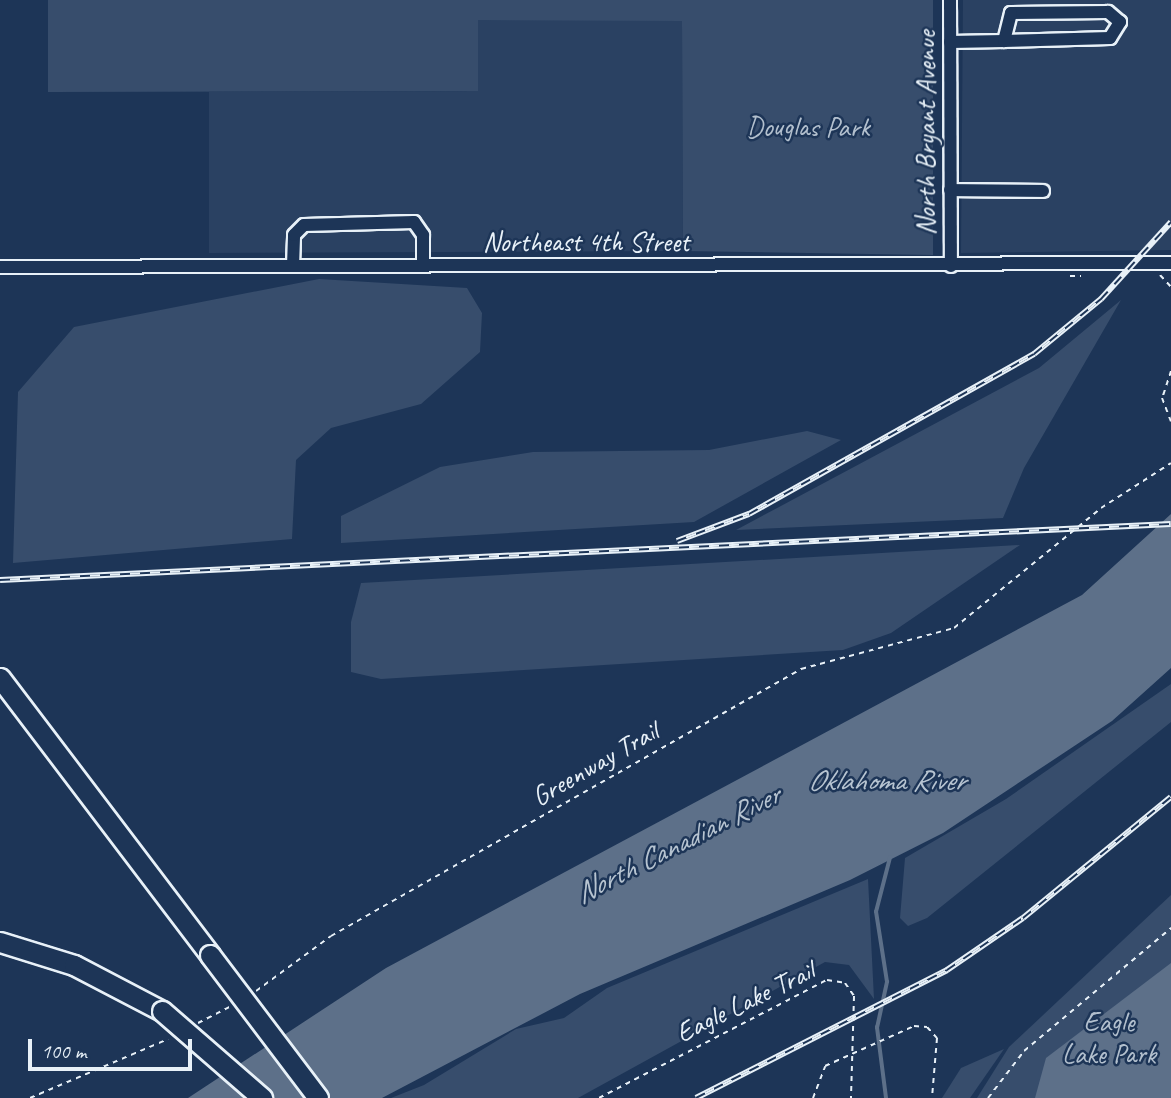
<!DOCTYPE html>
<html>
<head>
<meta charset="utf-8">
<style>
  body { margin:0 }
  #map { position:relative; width:1171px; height:1098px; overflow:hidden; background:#1d3557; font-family:Caveat,sans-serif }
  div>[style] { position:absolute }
  .built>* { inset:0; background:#2a4162 }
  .green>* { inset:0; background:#374d6c }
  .water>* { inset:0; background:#5d7089 }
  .stream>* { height:3.5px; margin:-1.75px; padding:0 1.75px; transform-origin:1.75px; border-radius:1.75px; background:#5d7089 }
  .path>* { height:2px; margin-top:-1px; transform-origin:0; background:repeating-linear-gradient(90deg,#e8f1f8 0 5px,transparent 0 10px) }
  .roads { filter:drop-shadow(2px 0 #e8f1f8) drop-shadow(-2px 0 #e8f1f8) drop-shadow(0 2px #e8f1f8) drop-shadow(0 -2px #e8f1f8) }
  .minor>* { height:12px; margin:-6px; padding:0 6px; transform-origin:6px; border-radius:6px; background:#1d3557 }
  .highway>* { height:19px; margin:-9.5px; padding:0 9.5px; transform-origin:9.5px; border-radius:9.5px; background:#1d3557 }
  .rail>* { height:6px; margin-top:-3px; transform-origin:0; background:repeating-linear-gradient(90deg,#1d3557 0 10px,#e8f1f8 0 20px); box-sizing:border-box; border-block:2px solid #e8f1f8 }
  .path-bridge>* { height:2px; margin-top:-1px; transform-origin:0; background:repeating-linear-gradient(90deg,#e8f1f8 0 5px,transparent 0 10px) }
  .bridges { filter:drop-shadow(2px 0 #e8f1f8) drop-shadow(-2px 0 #e8f1f8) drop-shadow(0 2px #e8f1f8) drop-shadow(0 -2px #e8f1f8) }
  .highway-bridge>* { height:19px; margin:-9.5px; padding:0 9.5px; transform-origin:9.5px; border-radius:9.5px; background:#1d3557 }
  span { translate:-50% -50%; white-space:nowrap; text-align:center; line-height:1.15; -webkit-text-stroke:5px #1d3557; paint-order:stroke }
  .park-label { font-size:28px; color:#b3c0ce }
  .street-label { font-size:28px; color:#e8f1f8 }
  .water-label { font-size:30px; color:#b7c4d1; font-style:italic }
  .scale { position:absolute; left:28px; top:1039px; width:164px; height:32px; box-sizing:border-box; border:4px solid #e8f1f8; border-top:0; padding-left:9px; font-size:21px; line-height:24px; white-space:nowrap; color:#e8f1f8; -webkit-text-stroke:5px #1d3557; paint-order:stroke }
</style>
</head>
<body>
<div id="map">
  <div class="built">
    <i style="clip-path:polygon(963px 0,1171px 0,1171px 250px,961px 253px)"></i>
    <i style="clip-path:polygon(682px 19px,683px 251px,209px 253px,209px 92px,478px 91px,478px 20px)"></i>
  </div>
  <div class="green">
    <i style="clip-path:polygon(48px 0,933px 0,933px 255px,683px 251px,682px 21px,478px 20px,478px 91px,48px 92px)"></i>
    <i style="clip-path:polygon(319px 279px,467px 288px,482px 313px,480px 352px,421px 404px,331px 428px,296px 460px,292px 539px,13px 563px,18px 392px,74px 327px)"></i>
    <i style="clip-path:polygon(1121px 300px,1024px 468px,1003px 518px,736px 530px,1039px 368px)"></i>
    <i style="clip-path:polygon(807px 431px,841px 440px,694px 522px,341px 543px,341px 516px,440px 467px,533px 452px,709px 450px)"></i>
    <i style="clip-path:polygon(1020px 545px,891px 633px,843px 650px,381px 679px,351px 672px,351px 622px,361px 583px)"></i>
    <i style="clip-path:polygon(1171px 684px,1171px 722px,927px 918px,908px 926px,900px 918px,905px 858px,1006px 799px)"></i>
    <i style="clip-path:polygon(868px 879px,874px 999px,849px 965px,825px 962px,578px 1098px,391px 1098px,424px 1085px,516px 1029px,564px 1018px,607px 988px)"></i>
    <i style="clip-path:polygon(1171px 895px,1171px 1098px,977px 1098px,1009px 1047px)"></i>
    <i style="clip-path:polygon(1004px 1049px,970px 1098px,942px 1098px,961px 1068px)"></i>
  </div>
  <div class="water">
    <i style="clip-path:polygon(1171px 514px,1171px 668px,1112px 721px,943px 833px,850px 880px,580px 994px,382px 1098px,188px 1098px,386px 968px,1082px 595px)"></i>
    <i style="clip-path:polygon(1171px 963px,1171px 1098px,1035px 1098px,1046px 1058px)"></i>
  </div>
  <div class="stream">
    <i style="left:886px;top:1098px;width:71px;rotate:-97.3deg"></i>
    <i style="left:877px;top:1028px;width:47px;rotate:-77.7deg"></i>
    <i style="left:887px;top:982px;width:71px;rotate:-98.9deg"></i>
    <i style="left:876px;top:912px;width:56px;rotate:-75.5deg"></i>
  </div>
  <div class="path">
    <i style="left:1160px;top:275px;width:16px;rotate:47deg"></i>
    <i style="left:1070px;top:276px;width:11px"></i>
    <i style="left:1171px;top:371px;width:28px;rotate:108deg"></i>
    <i style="left:1162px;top:398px;width:25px;rotate:69deg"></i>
    <i style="left:256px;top:991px;width:93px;rotate:-36.3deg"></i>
    <i style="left:331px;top:936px;width:541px;rotate:-29.6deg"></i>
    <i style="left:801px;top:669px;width:158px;rotate:-15deg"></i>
    <i style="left:954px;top:628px;width:190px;rotate:-39.2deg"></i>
    <i style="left:1101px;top:508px;width:83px;rotate:-32.7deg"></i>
    <i style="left:198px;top:1023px;width:36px;rotate:-27deg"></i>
    <i style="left:914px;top:1026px;width:13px;rotate:4deg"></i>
    <i style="left:927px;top:1027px;width:15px;rotate:48deg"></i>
    <i style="left:937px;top:1038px;width:60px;rotate:94.8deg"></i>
    <i style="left:30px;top:1098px;width:150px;rotate:-23.1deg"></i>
    <i style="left:599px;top:1098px;width:257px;rotate:-27.4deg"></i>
    <i style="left:827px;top:980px;width:18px;rotate:9deg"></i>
    <i style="left:845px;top:983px;width:16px;rotate:55deg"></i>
    <i style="left:854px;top:996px;width:102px;rotate:91.7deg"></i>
    <i style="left:813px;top:1098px;width:34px;rotate:-69deg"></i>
    <i style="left:988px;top:1098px;width:59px;rotate:-52.5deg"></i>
    <i style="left:1024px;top:1051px;width:192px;rotate:-39.9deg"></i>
  </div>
  <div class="roads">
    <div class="minor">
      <i style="left:950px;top:0;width:266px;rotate:89.8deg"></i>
      <i style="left:950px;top:42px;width:54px;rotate:-1.1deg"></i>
      <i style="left:1004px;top:41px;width:106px;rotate:-1.6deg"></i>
      <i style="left:1110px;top:38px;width:19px;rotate:-58deg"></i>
      <i style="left:1120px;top:22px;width:16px;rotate:-140deg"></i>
      <i style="left:1108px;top:12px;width:97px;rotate:179.4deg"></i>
      <i style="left:1011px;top:13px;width:29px;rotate:104deg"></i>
      <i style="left:950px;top:190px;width:93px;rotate:0.6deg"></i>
      <i style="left:293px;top:266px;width:31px;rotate:-88deg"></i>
      <i style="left:294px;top:235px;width:14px;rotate:-45deg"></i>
      <i style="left:304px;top:225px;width:110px;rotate:-1.6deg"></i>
      <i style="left:414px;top:222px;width:16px;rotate:55deg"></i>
      <i style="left:423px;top:235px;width:31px;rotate:90deg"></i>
      <i style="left:0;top:267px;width:1171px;rotate:-0.2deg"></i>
    </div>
    <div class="highway">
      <i style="left:0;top:678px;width:348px;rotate:52.8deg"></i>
      <i style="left:0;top:942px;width:77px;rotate:17.3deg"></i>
      <i style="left:74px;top:965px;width:99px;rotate:27.6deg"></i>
    </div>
  </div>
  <div class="rail">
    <i style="left:677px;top:541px;width:77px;rotate:-20.6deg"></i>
    <i style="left:749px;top:514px;width:327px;rotate:-29.3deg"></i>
    <i style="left:1034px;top:354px;width:87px;rotate:-39.4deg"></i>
    <i style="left:1101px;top:299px;width:104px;rotate:-47.7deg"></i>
    <i style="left:0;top:580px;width:1172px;rotate:-2.74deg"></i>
    <i style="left:696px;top:1098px;width:282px;rotate:-27deg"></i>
    <i style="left:947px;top:970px;width:92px;rotate:-34.4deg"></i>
    <i style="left:1023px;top:918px;width:191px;rotate:-39.3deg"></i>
  </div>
  <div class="path-bridge">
    <i style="left:825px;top:1066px;width:98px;rotate:-24.2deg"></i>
  </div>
  <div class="bridges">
    <div class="highway-bridge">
      <i style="left:210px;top:955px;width:179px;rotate:52.9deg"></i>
      <i style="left:162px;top:1011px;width:133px;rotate:41deg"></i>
    </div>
  </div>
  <div class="park-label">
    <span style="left:808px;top:127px">Douglas Park</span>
    <span style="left:1109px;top:1038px">Eagle<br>Lake Park</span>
  </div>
  <div class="street-label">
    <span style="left:926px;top:133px;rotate:-90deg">North Bryant Avenue</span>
    <span style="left:586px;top:242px">Northeast 4th Street</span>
    <span style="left:595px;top:764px;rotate:-30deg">Greenway Trail</span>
    <span style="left:745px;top:1002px;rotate:-26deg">Eagle Lake Trail</span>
  </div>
  <div class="water-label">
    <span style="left:886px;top:780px">Oklahoma River</span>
    <span style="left:677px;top:844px;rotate:-27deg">North Canadian River</span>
  </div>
  <div class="scale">100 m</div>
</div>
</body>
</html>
